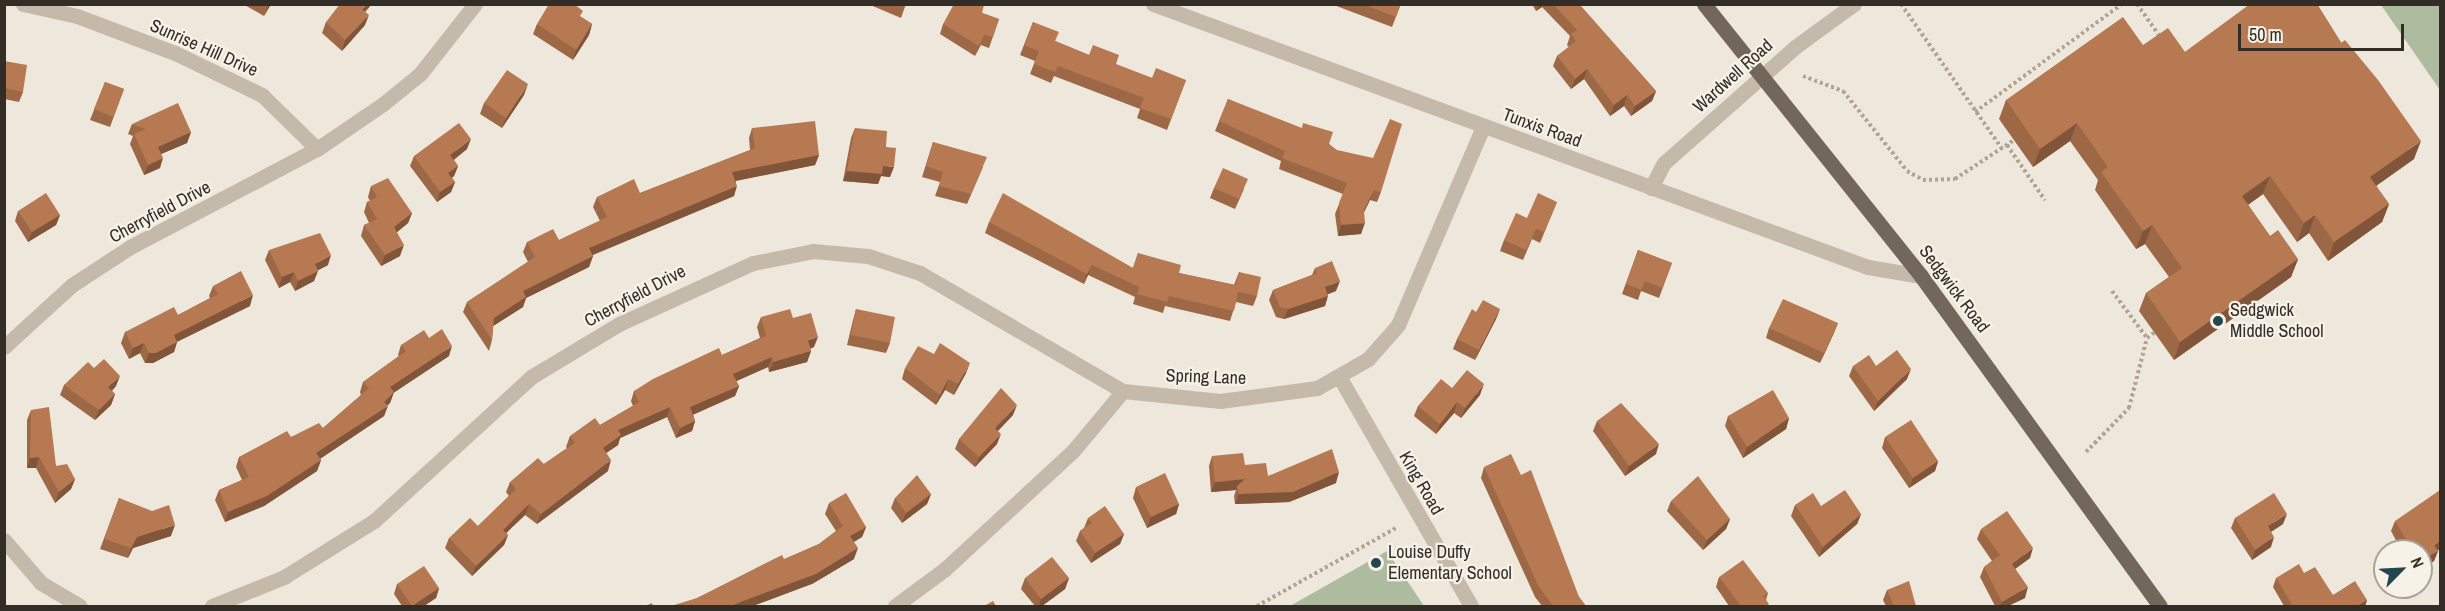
<!DOCTYPE html>
<html>
<head>
<meta charset="utf-8">
<style>
  body { margin:0 }
  #map { position:relative; width:2445px; height:611px; overflow:hidden; background:#eee8dc; font-family:"Archivo Narrow",sans-serif }
  div>[style] { position:absolute }
  .green>* { inset:0; background:#adbc9e }
  .path>* { height:4px; margin-top:-2px; transform-origin:0; background:repeating-linear-gradient(90deg,#b1a494 0 3px,transparent 0 6px) }
  .minor>* { height:15px; margin:-7.5px; padding:0 7.5px; transform-origin:7.5px; border-radius:7.5px; background:#c5baa9 }
  .major>* { height:15px; margin:-7.5px; padding:0 7.5px; transform-origin:7.5px; border-radius:7.5px; background:#73675b }
  .wall>* { inset:0; background:#9d6846 }
  .shaded-wall>* { inset:0; background:#805539 }
  .building>* { inset:0; background:#b77951 }
  .dots>* { width:16px; height:16px; translate:-50% -50%; box-sizing:border-box; border:3px solid #f7f2e7; border-radius:50% }
  span { translate:-50% -50%; white-space:nowrap; text-align:center; line-height:1.15; -webkit-text-stroke:4.5px #f7f2e7; paint-order:stroke }
  .street-label { font-size:18px; color:#332d28 }
  .poi-label { font-size:18px; color:#332d28 }
  .left { translate:0 -50%; text-align:left }
  .frame { position:absolute; inset:0; border:6px solid #332d28; pointer-events:none }
  .north { position:absolute; left:2373px; top:539px; width:60px; height:60px; box-sizing:border-box; background:#f7f2e7; border:2px solid #a9a39b; border-radius:50%; rotate:66deg; font-size:16px; font-weight:700; line-height:24px; text-align:center; color:#332d28 }
  .north::after { content:''; display:block; margin:auto; width:21px; height:27px; background:#23464f; clip-path:polygon(50% 0,100% 100%,50% 72%,0 100%) }
  .scale { position:absolute; left:2238px; top:24px; width:166px; height:27px; box-sizing:border-box; border:3px solid #332d28; border-top:0; padding-left:8px; font-size:18px; line-height:21px; white-space:nowrap; color:#332d28; -webkit-text-stroke:4px #f7f2e7; paint-order:stroke }
</style>
</head>
<body>
<div id="map">
  <div class="green">
    <i style="clip-path:polygon(2381px 5px,2440px 5px,2440px 90px)"></i>
    <i style="clip-path:polygon(1387px 551px,1424px 606px,1290px 606px)"></i>
  </div>
  <div class="path">
    <i style="left:1901px;top:4px;width:177px;rotate:55.1deg"></i>
    <i style="left:2137px;top:4px;width:42px;rotate:54.8deg"></i>
    <i style="left:1803px;top:76px;width:43px;rotate:20.6deg"></i>
    <i style="left:1843px;top:91px;width:102px;rotate:51.3deg"></i>
    <i style="left:1907px;top:171px;width:18px;rotate:29deg"></i>
    <i style="left:1923px;top:180px;width:32px;rotate:-2deg"></i>
    <i style="left:1955px;top:179px;width:71px;rotate:-33.5deg"></i>
    <i style="left:1975px;top:112px;width:182px;rotate:-36.3deg"></i>
    <i style="left:2007px;top:145px;width:67px;rotate:55.4deg"></i>
    <i style="left:2112px;top:291px;width:59px;rotate:53.3deg"></i>
    <i style="left:2086px;top:452px;width:62px;rotate:-45.7deg"></i>
    <i style="left:2129px;top:408px;width:72px;rotate:-75.6deg"></i>
    <i style="left:2147px;top:338px;width:9px;rotate:-36deg"></i>
    <i style="left:1257px;top:606px;width:162px;rotate:-29.3deg"></i>
  </div>
  <div class="minor">
    <i style="left:23px;top:4px;width:55px;rotate:12.5deg"></i>
    <i style="left:77px;top:16px;width:105px;rotate:20.7deg"></i>
    <i style="left:175px;top:53px;width:97px;rotate:25.8deg"></i>
    <i style="left:262px;top:95px;width:77px;rotate:44.5deg"></i>
    <i style="left:1153px;top:4px;width:762px;rotate:20.2deg"></i>
    <i style="left:1868px;top:267px;width:54px;rotate:9.6deg"></i>
    <i style="left:1651px;top:188px;width:28px;rotate:-63deg"></i>
    <i style="left:1664px;top:163px;width:175px;rotate:-41.5deg"></i>
    <i style="left:1795px;top:47px;width:73px;rotate:-36.1deg"></i>
    <i style="left:4px;top:347px;width:92px;rotate:-42.4deg"></i>
    <i style="left:72px;top:285px;width:69px;rotate:-33.2deg"></i>
    <i style="left:130px;top:247px;width:211px;rotate:-27.7deg"></i>
    <i style="left:317px;top:149px;width:80px;rotate:-34.3deg"></i>
    <i style="left:383px;top:104px;width:48px;rotate:-39deg"></i>
    <i style="left:420px;top:74px;width:89px;rotate:-51.8deg"></i>
    <i style="left:1340px;top:378px;width:263px;rotate:60.1deg"></i>
    <i style="left:4px;top:540px;width:57px;rotate:49.3deg"></i>
    <i style="left:41px;top:583px;width:45px;rotate:30.5deg"></i>
    <i style="left:212px;top:606px;width:78px;rotate:-21.9deg"></i>
    <i style="left:284px;top:577px;width:106px;rotate:-31.9deg"></i>
    <i style="left:374px;top:521px;width:213px;rotate:-42.5deg"></i>
    <i style="left:531px;top:377px;width:103px;rotate:-31.1deg"></i>
    <i style="left:619px;top:324px;width:147px;rotate:-24.5deg"></i>
    <i style="left:753px;top:263px;width:61px;rotate:-11.3deg"></i>
    <i style="left:813px;top:251px;width:55px;rotate:5.2deg"></i>
    <i style="left:868px;top:256px;width:55px;rotate:18.1deg"></i>
    <i style="left:920px;top:273px;width:235px;rotate:30.2deg"></i>
    <i style="left:1123px;top:391px;width:98px;rotate:5.9deg"></i>
    <i style="left:1220px;top:401px;width:98px;rotate:-7.6deg"></i>
    <i style="left:1317px;top:388px;width:59px;rotate:-29.6deg"></i>
    <i style="left:1368px;top:359px;width:45px;rotate:-48.6deg"></i>
    <i style="left:1398px;top:325px;width:215px;rotate:-66.8deg"></i>
    <i style="left:895px;top:606px;width:62px;rotate:-36.5deg"></i>
    <i style="left:945px;top:569px;width:174px;rotate:-42.7deg"></i>
    <i style="left:1073px;top:451px;width:78px;rotate:-50.2deg"></i>
  </div>
  <div class="major">
    <i style="left:1704px;top:4px;width:348px;rotate:51.4deg"></i>
    <i style="left:1921px;top:276px;width:407px;rotate:54.1deg"></i>
  </div>
  <div class="wall">
    <i style="clip-path:polygon(243px 4px,271px 4px,264px 16px)"></i>
    <i style="clip-path:polygon(868px 4px,906px 4px,901px 18px)"></i>
    <i style="clip-path:polygon(1331px 4px,1401px 4px,1392px 27px)"></i>
    <i style="clip-path:polygon(1532px 4px,1579px 4px,1656px 91px,1652px 101px,1631px 116px,1624px 106px,1610px 116px,1584px 79px,1571px 89px,1553px 66px,1557px 56px,1569px 47px,1567px 45px,1570px 36px,1542px 7px,1536px 11px)"></i>
    <i style="clip-path:polygon(2246px 4px,2317px 4px,2414px 159px,2376px 186px,2389px 204px,2382px 222px,2328px 261px,2309px 233px,2297px 242px,2263px 194px,2248px 205px,2270px 236px,2298px 259px,2291px 277px,2174px 360px,2139px 311px,2146px 293px,2169px 277px,2145px 244px,2136px 249px,2095px 190px,2098px 180px,2070px 141px,2033px 167px,1999px 119px,2006px 100px,2143px 45px,2185px 52px,2247px 7px)"></i>
    <i style="clip-path:polygon(366px 12px,365px 25px,342px 51px,322px 33px,326px 22px)"></i>
    <i style="clip-path:polygon(982px 13px,999px 19px,989px 48px,981px 45px,975px 56px,940px 34px,943px 24px)"></i>
    <i style="clip-path:polygon(581px 17px,592px 24px,589px 35px,573px 60px,533px 34px,537px 24px)"></i>
    <i style="clip-path:polygon(1033px 22px,1055px 41px,1089px 55px,1152px 78px,1186px 80px,1167px 130px,1137px 118px,1140px 109px,1054px 76px,1051px 83px,1030px 74px,1035px 61px,1020px 55px)"></i>
    <i style="clip-path:polygon(4px 61px,23px 92px,19px 102px,4px 99px)"></i>
    <i style="clip-path:polygon(105px 82px,124px 89px,110px 127px,90px 120px)"></i>
    <i style="clip-path:polygon(524px 95px,502px 128px,480px 114px,484px 103px)"></i>
    <i style="clip-path:polygon(1228px 99px,1329px 144px,1381px 192px,1377px 202px,1370px 200px,1364px 212px,1361px 234px,1338px 236px,1335px 214px,1343px 194px,1279px 169px,1281px 161px,1215px 131px)"></i>
    <i style="clip-path:polygon(132px 124px,191px 132px,187px 143px,161px 154px,160px 168px,144px 175px,130px 144px,133px 136px,128px 134px)"></i>
    <i style="clip-path:polygon(752px 128px,819px 155px,815px 165px,736px 181px,734px 196px,593px 255px,593px 256px,589px 267px,526px 298px,523px 307px,493px 326px,492px 340px,489px 351px,463px 312px,467px 302px,528px 262px,523px 252px,527px 242px,559px 240px,600px 221px,593px 207px,597px 197px,640px 193px,750px 150px,749px 138px)"></i>
    <i style="clip-path:polygon(855px 128px,886px 147px,890px 177px,881px 176px,878px 184px,843px 181px,851px 138px)"></i>
    <i style="clip-path:polygon(933px 142px,983px 167px,967px 204px,935px 196px,940px 182px,922px 177px)"></i>
    <i style="clip-path:polygon(467px 149px,454px 160px,458px 166px,454px 176px,452px 178px,455px 182px,451px 192px,437px 202px,410px 166px,414px 156px)"></i>
    <i style="clip-path:polygon(371px 186px,412px 213px,408px 223px,397px 232px,400px 256px,381px 266px,361px 236px,364px 225px,369px 223px,364px 212px,367px 202px,370px 201px,368px 197px)"></i>
    <i style="clip-path:polygon(1214px 188px,1244px 189px,1235px 209px,1210px 198px)"></i>
    <i style="clip-path:polygon(1557px 202px,1540px 243px,1532px 239px,1523px 260px,1500px 251px,1504px 240px,1527px 218px)"></i>
    <i style="clip-path:polygon(18px 211px,60px 215px,56px 225px,28px 242px,15px 221px)"></i>
    <i style="clip-path:polygon(989px 222px,1133px 268px,1138px 253px,1179px 273px,1234px 285px,1239px 272px,1257px 296px,1253px 306px,1236px 302px,1230px 321px,1165px 306px,1163px 313px,1133px 304px,1135px 297px,1088px 275px,1084px 284px,985px 233px)"></i>
    <i style="clip-path:polygon(269px 250px,328px 265px,318px 270px,314px 281px,295px 291px,290px 282px,279px 288px,265px 260px)"></i>
    <i style="clip-path:polygon(1638px 250px,1672px 263px,1659px 298px,1641px 291px,1638px 300px,1622px 294px)"></i>
    <i style="clip-path:polygon(1315px 268px,1336px 291px,1328px 294px,1325px 306px,1284px 319px,1276px 317px,1269px 300px,1273px 290px,1312px 275px)"></i>
    <i style="clip-path:polygon(213px 286px,250px 306px,177px 342px,174px 352px,153px 363px,145px 363px,140px 353px,129px 359px,121px 343px,125px 332px,178px 315px,210px 298px,209px 296px)"></i>
    <i style="clip-path:polygon(856px 309px,890px 343px,886px 353px,847px 345px,853px 320px)"></i>
    <i style="clip-path:polygon(1500px 309px,1496px 319px,1475px 360px,1453px 349px,1457px 339px,1476px 312px)"></i>
    <i style="clip-path:polygon(761px 317px,793px 318px,814px 347px,810px 349px,811px 351px,807px 362px,769px 372px,768px 367px,736px 381px,739px 386px,735px 396px,693px 414px,695px 421px,692px 431px,676px 438px,667px 417px,620px 438px,618px 445px,606px 453px,608px 471px,537px 524px,525px 515px,506px 533px,508px 535px,504px 545px,472px 576px,445px 548px,449px 538px,478px 526px,509px 496px,506px 492px,510px 482px,544px 464px,567px 448px,566px 447px,570px 436px,600px 425px,633px 406px,631px 401px,634px 391px,722px 355px,760px 338px,757px 327px)"></i>
    <i style="clip-path:polygon(1838px 323px,1820px 363px,1766px 338px,1769px 328px)"></i>
    <i style="clip-path:polygon(429px 338px,449px 356px,394px 392px,390px 403px,387px 406px,384px 416px,320px 459px,321px 460px,317px 471px,264px 506px,225px 522px,215px 500px,219px 490px,242px 480px,236px 467px,239px 457px,291px 437px,323px 428px,361px 395px,360px 392px,363px 382px,399px 356px,398px 355px,401px 345px)"></i>
    <i style="clip-path:polygon(1853px 366px,1876px 366px,1907px 379px,1874px 411px,1849px 376px)"></i>
    <i style="clip-path:polygon(94px 368px,116px 386px,112px 391px,115px 394px,111px 405px,95px 420px,60px 395px,64px 385px)"></i>
    <i style="clip-path:polygon(905px 368px,966px 373px,954px 395px,945px 390px,936px 405px,902px 379px)"></i>
    <i style="clip-path:polygon(1452px 388px,1480px 395px,1461px 418px,1454px 413px,1436px 434px,1414px 416px,1418px 406px)"></i>
    <i style="clip-path:polygon(31px 410px,56px 466px,75px 479px,71px 489px,55px 503px,36px 468px,27px 468px,27px 420px)"></i>
    <i style="clip-path:polygon(1013px 415px,998px 431px,997px 444px,975px 467px,955px 449px,959px 439px)"></i>
    <i style="clip-path:polygon(1728px 416px,1789px 418px,1786px 429px,1743px 458px,1725px 426px)"></i>
    <i style="clip-path:polygon(1597px 421px,1656px 454px,1625px 476px,1593px 431px)"></i>
    <i style="clip-path:polygon(1885px 437px,1938px 461px,1935px 471px,1909px 488px,1882px 448px)"></i>
    <i style="clip-path:polygon(1212px 456px,1245px 465px,1268px 476px,1336px 483px,1289px 502px,1235px 504px,1234px 496px,1236px 490px,1211px 492px,1209px 466px)"></i>
    <i style="clip-path:polygon(1484px 467px,1579px 597px,1586px 606px,1542px 606px,1535px 597px,1481px 478px)"></i>
    <i style="clip-path:polygon(1136px 487px,1179px 504px,1176px 514px,1147px 528px,1133px 498px)"></i>
    <i style="clip-path:polygon(931px 494px,927px 504px,902px 523px,891px 508px,895px 498px)"></i>
    <i style="clip-path:polygon(119px 498px,171px 536px,133px 548px,128px 558px,100px 549px)"></i>
    <i style="clip-path:polygon(1671px 501px,1730px 519px,1726px 529px,1703px 550px,1667px 511px)"></i>
    <i style="clip-path:polygon(829px 503px,866px 527px,862px 537px,854px 542px,854px 559px,812px 584px,697px 598px,819px 544px,836px 531px,825px 514px)"></i>
    <i style="clip-path:polygon(1795px 505px,1821px 506px,1861px 514px,1857px 524px,1819px 557px,1791px 516px)"></i>
    <i style="clip-path:polygon(1088px 518px,1124px 534px,1120px 544px,1091px 563px,1076px 541px,1080px 531px,1084px 528px)"></i>
    <i style="clip-path:polygon(2235px 518px,2283px 524px,2271px 532px,2271px 547px,2252px 560px,2231px 528px)"></i>
    <i style="clip-path:polygon(2395px 521px,2438px 551px,2434px 561px,2421px 569px,2421px 551px,2399px 546px,2391px 531px)"></i>
    <i style="clip-path:polygon(1981px 529px,2030px 558px,2015px 569px,2025px 598px,2008px 606px,1995px 606px,1980px 577px,1984px 567px,1992px 561px,1977px 539px)"></i>
    <i style="clip-path:polygon(2304px 573px,2333px 595px,2367px 600px,2365px 606px,2284px 606px,2273px 587px,2276px 578px)"></i>
    <i style="clip-path:polygon(1719px 577px,1768px 593px,1766px 600px,1768px 606px,1729px 606px,1716px 587px)"></i>
    <i style="clip-path:polygon(1025px 578px,1069px 578px,1065px 589px,1042px 606px,1035px 606px,1021px 589px)"></i>
    <i style="clip-path:polygon(397px 584px,439px 588px,436px 598px,424px 606px,402px 606px,394px 594px)"></i>
    <i style="clip-path:polygon(1887px 590px,1916px 606px,1886px 606px,1883px 600px)"></i>
  </div>
  <div class="shaded-wall">
    <i style="clip-path:polygon(269px 4px,271px 4px,264px 16px)"></i>
    <i style="clip-path:polygon(367px 4px,372px 4px,359px 19px,362px 9px)"></i>
    <i style="clip-path:polygon(1539px 4px,1543px 4px,1542px 7px,1536px 11px)"></i>
    <i style="clip-path:polygon(369px 15px,365px 25px,342px 51px,345px 40px)"></i>
    <i style="clip-path:polygon(592px 24px,589px 35px,573px 60px,576px 50px)"></i>
    <i style="clip-path:polygon(1587px 69px,1584px 79px,1571px 89px,1575px 79px)"></i>
    <i style="clip-path:polygon(528px 84px,524px 95px,502px 128px,506px 118px)"></i>
    <i style="clip-path:polygon(1656px 91px,1652px 101px,1631px 116px,1635px 106px)"></i>
    <i style="clip-path:polygon(1627px 95px,1624px 106px,1610px 116px,1614px 105px)"></i>
    <i style="clip-path:polygon(2077px 123px,2070px 141px,2033px 167px,2040px 149px)"></i>
    <i style="clip-path:polygon(191px 132px,187px 143px,154px 157px,158px 147px)"></i>
    <i style="clip-path:polygon(471px 139px,467px 149px,446px 165px,450px 155px)"></i>
    <i style="clip-path:polygon(2421px 141px,2414px 159px,2363px 195px,2370px 177px)"></i>
    <i style="clip-path:polygon(819px 155px,815px 165px,729px 182px,732px 172px)"></i>
    <i style="clip-path:polygon(163px 158px,160px 168px,144px 175px,148px 165px)"></i>
    <i style="clip-path:polygon(458px 166px,454px 176px,444px 183px,448px 173px)"></i>
    <i style="clip-path:polygon(883px 166px,894px 167px,890px 177px,881px 176px,878px 184px,843px 181px,847px 171px)"></i>
    <i style="clip-path:polygon(2270px 176px,2263px 194px,2235px 214px,2242px 196px)"></i>
    <i style="clip-path:polygon(455px 182px,451px 192px,437px 202px,440px 192px)"></i>
    <i style="clip-path:polygon(737px 186px,734px 196px,585px 258px,589px 248px)"></i>
    <i style="clip-path:polygon(1374px 190px,1370px 200px,1360px 220px,1364px 210px)"></i>
    <i style="clip-path:polygon(2389px 204px,2382px 222px,2328px 261px,2334px 242px)"></i>
    <i style="clip-path:polygon(412px 213px,408px 223px,390px 238px,394px 227px)"></i>
    <i style="clip-path:polygon(60px 215px,56px 225px,28px 242px,32px 232px)"></i>
    <i style="clip-path:polygon(2315px 215px,2309px 233px,2297px 242px,2304px 223px)"></i>
    <i style="clip-path:polygon(1365px 223px,1361px 234px,1338px 236px,1341px 225px)"></i>
    <i style="clip-path:polygon(2152px 225px,2145px 244px,2136px 249px,2143px 231px)"></i>
    <i style="clip-path:polygon(404px 245px,400px 256px,381px 266px,385px 255px)"></i>
    <i style="clip-path:polygon(331px 255px,328px 265px,311px 274px,315px 264px)"></i>
    <i style="clip-path:polygon(593px 256px,589px 267px,526px 298px,523px 307px,490px 328px,494px 318px,523px 291px)"></i>
    <i style="clip-path:polygon(2298px 259px,2291px 277px,2174px 360px,2180px 342px)"></i>
    <i style="clip-path:polygon(1092px 265px,1088px 275px,1084px 284px,1087px 274px)"></i>
    <i style="clip-path:polygon(318px 271px,314px 281px,295px 291px,298px 281px)"></i>
    <i style="clip-path:polygon(294px 272px,290px 282px,279px 288px,282px 277px)"></i>
    <i style="clip-path:polygon(1340px 281px,1336px 291px,1321px 297px,1325px 287px)"></i>
    <i style="clip-path:polygon(253px 295px,250px 306px,170px 345px,174px 335px)"></i>
    <i style="clip-path:polygon(1328px 296px,1325px 306px,1284px 319px,1288px 309px)"></i>
    <i style="clip-path:polygon(1500px 309px,1496px 319px,1475px 360px,1479px 350px)"></i>
    <i style="clip-path:polygon(1838px 323px,1834px 333px,1820px 363px,1824px 353px)"></i>
    <i style="clip-path:polygon(818px 337px,814px 347px,804px 350px,808px 340px)"></i>
    <i style="clip-path:polygon(177px 342px,174px 352px,153px 363px,145px 363px,149px 353px)"></i>
    <i style="clip-path:polygon(144px 343px,140px 353px,129px 359px,133px 348px)"></i>
    <i style="clip-path:polygon(452px 346px,449px 356px,386px 398px,390px 387px)"></i>
    <i style="clip-path:polygon(811px 351px,807px 362px,769px 372px,773px 362px)"></i>
    <i style="clip-path:polygon(772px 357px,768px 367px,730px 384px,733px 374px)"></i>
    <i style="clip-path:polygon(970px 363px,966px 373px,954px 395px,958px 384px)"></i>
    <i style="clip-path:polygon(1911px 369px,1907px 379px,1874px 411px,1878px 401px)"></i>
    <i style="clip-path:polygon(120px 376px,116px 386px,105px 397px,108px 387px)"></i>
    <i style="clip-path:polygon(948px 379px,945px 390px,936px 405px,940px 395px)"></i>
    <i style="clip-path:polygon(1484px 384px,1480px 395px,1461px 418px,1465px 408px)"></i>
    <i style="clip-path:polygon(739px 386px,735px 396px,686px 418px,690px 407px)"></i>
    <i style="clip-path:polygon(394px 392px,390px 403px,384px 408px,388px 406px,384px 416px,312px 464px,316px 453px,384px 402px)"></i>
    <i style="clip-path:polygon(115px 394px,111px 405px,95px 420px,99px 410px)"></i>
    <i style="clip-path:polygon(1457px 402px,1454px 413px,1436px 434px,1440px 424px)"></i>
    <i style="clip-path:polygon(1017px 405px,1013px 415px,991px 438px,995px 428px)"></i>
    <i style="clip-path:polygon(670px 407px,667px 417px,620px 438px,618px 445px,599px 458px,603px 448px,618px 430px)"></i>
    <i style="clip-path:polygon(1789px 418px,1786px 429px,1743px 458px,1747px 447px)"></i>
    <i style="clip-path:polygon(695px 421px,692px 431px,676px 438px,680px 428px)"></i>
    <i style="clip-path:polygon(1001px 434px,997px 444px,975px 467px,979px 457px)"></i>
    <i style="clip-path:polygon(1659px 444px,1656px 454px,1625px 476px,1629px 466px)"></i>
    <i style="clip-path:polygon(39px 457px,36px 468px,27px 468px,30px 458px)"></i>
    <i style="clip-path:polygon(321px 460px,317px 471px,264px 506px,225px 522px,228px 512px)"></i>
    <i style="clip-path:polygon(611px 460px,608px 471px,537px 524px,541px 514px)"></i>
    <i style="clip-path:polygon(1938px 461px,1935px 471px,1909px 488px,1913px 478px)"></i>
    <i style="clip-path:polygon(1339px 472px,1336px 483px,1289px 502px,1235px 504px,1239px 494px)"></i>
    <i style="clip-path:polygon(75px 479px,71px 489px,55px 503px,59px 492px)"></i>
    <i style="clip-path:polygon(1245px 479px,1237px 486px,1236px 490px,1211px 492px,1215px 482px)"></i>
    <i style="clip-path:polygon(931px 494px,927px 504px,902px 523px,906px 513px)"></i>
    <i style="clip-path:polygon(529px 504px,525px 515px,499px 540px,503px 530px)"></i>
    <i style="clip-path:polygon(1179px 504px,1176px 514px,1147px 528px,1151px 517px)"></i>
    <i style="clip-path:polygon(1861px 514px,1857px 524px,1819px 557px,1823px 547px)"></i>
    <i style="clip-path:polygon(2287px 514px,2283px 524px,2264px 536px,2268px 526px)"></i>
    <i style="clip-path:polygon(1730px 519px,1726px 529px,1703px 550px,1707px 540px)"></i>
    <i style="clip-path:polygon(175px 525px,171px 536px,133px 548px,128px 558px,131px 548px,137px 537px)"></i>
    <i style="clip-path:polygon(866px 527px,862px 537px,846px 546px,850px 536px)"></i>
    <i style="clip-path:polygon(1124px 534px,1120px 544px,1091px 563px,1095px 553px)"></i>
    <i style="clip-path:polygon(508px 535px,504px 545px,472px 576px,476px 566px)"></i>
    <i style="clip-path:polygon(2274px 537px,2271px 547px,2252px 560px,2255px 550px)"></i>
    <i style="clip-path:polygon(2440px 541px,2440px 549px,2436px 552px,2438px 551px,2434px 561px,2421px 569px,2421px 561px,2434px 545px)"></i>
    <i style="clip-path:polygon(858px 548px,854px 559px,812px 584px,753px 606px,730px 606px)"></i>
    <i style="clip-path:polygon(2033px 548px,2030px 558px,2008px 574px,2012px 564px)"></i>
    <i style="clip-path:polygon(1069px 578px,1065px 589px,1042px 606px,1039px 606px,1041px 599px)"></i>
    <i style="clip-path:polygon(2028px 587px,2025px 598px,2008px 606px,2000px 606px,2002px 602px)"></i>
    <i style="clip-path:polygon(439px 588px,436px 598px,424px 606px,412px 606px)"></i>
    <i style="clip-path:polygon(2367px 600px,2365px 606px,2357px 606px)"></i>
  </div>
  <div class="building">
    <i style="clip-path:polygon(340px 4px,367px 4px,362px 9px,369px 15px,345px 40px,326px 22px)"></i>
    <i style="clip-path:polygon(549px 4px,574px 4px,583px 11px,580px 16px,592px 24px,576px 50px,537px 24px)"></i>
    <i style="clip-path:polygon(898px 4px,906px 4px,905px 7px)"></i>
    <i style="clip-path:polygon(954px 4px,984px 5px,982px 13px,999px 19px,993px 37px,984px 35px,979px 46px,943px 24px)"></i>
    <i style="clip-path:polygon(1362px 4px,1400px 4px,1396px 17px)"></i>
    <i style="clip-path:polygon(1553px 4px,1579px 4px,1656px 91px,1635px 106px,1627px 95px,1614px 105px,1587px 69px,1575px 79px,1557px 56px,1576px 41px,1571px 34px,1577px 30px)"></i>
    <i style="clip-path:polygon(2250px 4px,2317px 4px,2341px 43px,2345px 40px,2378px 80px,2421px 141px,2370px 177px,2389px 204px,2334px 242px,2315px 215px,2304px 223px,2270px 176px,2242px 196px,2270px 236px,2278px 230px,2298px 259px,2180px 342px,2146px 293px,2182px 268px,2152px 225px,2143px 231px,2101px 172px,2108px 167px,2077px 123px,2040px 149px,2006px 100px,2123px 17px,2143px 45px,2168px 28px,2185px 52px)"></i>
    <i style="clip-path:polygon(1033px 22px,1059px 32px,1055px 41px,1089px 55px,1093px 45px,1119px 55px,1116px 64px,1152px 78px,1156px 68px,1186px 80px,1171px 119px,1140px 108px,1144px 98px,1058px 66px,1055px 72px,1034px 64px,1039px 51px,1024px 45px)"></i>
    <i style="clip-path:polygon(4px 61px,27px 65px,23px 92px,4px 88px)"></i>
    <i style="clip-path:polygon(507px 70px,528px 84px,506px 118px,484px 103px)"></i>
    <i style="clip-path:polygon(105px 82px,124px 89px,113px 117px,94px 109px)"></i>
    <i style="clip-path:polygon(1228px 99px,1302px 128px,1303px 123px,1333px 132px,1329px 144px,1337px 150px,1373px 158px,1390px 119px,1402px 124px,1381px 192px,1374px 190px,1364px 210px,1365px 223px,1341px 225px,1339px 203px,1347px 183px,1282px 158px,1285px 151px,1219px 121px)"></i>
    <i style="clip-path:polygon(178px 103px,191px 132px,158px 147px,163px 158px,148px 165px,134px 134px,146px 129px,132px 124px)"></i>
    <i style="clip-path:polygon(815px 121px,819px 155px,732px 172px,737px 186px,589px 248px,593px 256px,523px 291px,526px 297px,494px 318px,492px 340px,467px 302px,535px 257px,527px 242px,553px 229px,559px 240px,607px 217px,597px 197px,634px 179px,640px 193px,755px 148px,752px 128px)"></i>
    <i style="clip-path:polygon(459px 123px,471px 139px,450px 155px,458px 166px,448px 173px,455px 182px,440px 192px,414px 156px)"></i>
    <i style="clip-path:polygon(855px 128px,887px 131px,886px 147px,896px 148px,894px 167px,883px 166px,882px 174px,847px 171px)"></i>
    <i style="clip-path:polygon(933px 142px,987px 157px,971px 194px,939px 186px,943px 172px,926px 166px)"></i>
    <i style="clip-path:polygon(1223px 168px,1248px 179px,1239px 199px,1214px 188px)"></i>
    <i style="clip-path:polygon(388px 178px,412px 213px,394px 227px,404px 245px,385px 255px,364px 225px,377px 219px,367px 202px,377px 197px,371px 186px)"></i>
    <i style="clip-path:polygon(46px 193px,60px 215px,32px 232px,18px 211px)"></i>
    <i style="clip-path:polygon(1003px 193px,1133px 268px,1138px 253px,1181px 265px,1179px 273px,1236px 285px,1239px 272px,1261px 277px,1257px 296px,1238px 292px,1234px 311px,1169px 296px,1167px 302px,1137px 294px,1139px 287px,1092px 265px,1087px 274px,989px 222px)"></i>
    <i style="clip-path:polygon(1538px 193px,1557px 202px,1544px 232px,1536px 229px,1526px 250px,1504px 240px,1516px 213px,1527px 218px)"></i>
    <i style="clip-path:polygon(320px 233px,331px 255px,315px 264px,318px 271px,298px 281px,294px 272px,282px 277px,269px 250px)"></i>
    <i style="clip-path:polygon(1638px 250px,1672px 263px,1662px 288px,1645px 281px,1641px 290px,1626px 284px)"></i>
    <i style="clip-path:polygon(1332px 261px,1340px 281px,1325px 287px,1328px 296px,1288px 309px,1280px 307px,1273px 290px,1317px 273px,1315px 268px)"></i>
    <i style="clip-path:polygon(241px 271px,253px 295px,174px 335px,177px 342px,156px 353px,149px 353px,144px 343px,133px 348px,125px 332px,174px 307px,178px 315px,218px 294px,213px 286px)"></i>
    <i style="clip-path:polygon(1783px 299px,1838px 323px,1824px 353px,1769px 328px)"></i>
    <i style="clip-path:polygon(1483px 300px,1500px 309px,1479px 350px,1457px 339px,1472px 309px,1476px 312px)"></i>
    <i style="clip-path:polygon(790px 309px,793px 318px,811px 313px,818px 337px,808px 340px,811px 351px,773px 362px,772px 357px,733px 374px,739px 386px,690px 407px,695px 421px,680px 428px,670px 407px,618px 430px,621px 435px,603px 448px,611px 460px,541px 514px,529px 504px,503px 530px,508px 535px,476px 566px,449px 538px,470px 518px,478px 526px,516px 489px,510px 482px,538px 458px,544px 464px,575px 443px,570px 436px,595px 418px,600px 425px,639px 402px,634px 391px,653px 379px,719px 348px,722px 355px,766px 336px,761px 317px)"></i>
    <i style="clip-path:polygon(856px 309px,895px 317px,890px 343px,851px 335px)"></i>
    <i style="clip-path:polygon(442px 329px,452px 346px,390px 387px,394px 392px,384px 402px,388px 406px,316px 453px,321px 460px,267px 496px,228px 512px,219px 490px,249px 477px,239px 457px,287px 431px,291px 437px,319px 423px,323px 428px,369px 388px,363px 382px,406px 351px,401px 345px,424px 330px,429px 338px)"></i>
    <i style="clip-path:polygon(940px 343px,970px 363px,958px 384px,948px 379px,940px 395px,905px 368px,918px 346px,934px 354px)"></i>
    <i style="clip-path:polygon(1897px 350px,1911px 369px,1878px 401px,1853px 366px,1869px 355px,1876px 366px)"></i>
    <i style="clip-path:polygon(104px 359px,120px 376px,108px 387px,115px 394px,99px 410px,64px 385px,88px 362px,94px 368px)"></i>
    <i style="clip-path:polygon(1467px 370px,1484px 384px,1465px 408px,1457px 402px,1440px 424px,1418px 406px,1441px 379px,1452px 388px)"></i>
    <i style="clip-path:polygon(1001px 388px,1017px 405px,995px 428px,1001px 434px,979px 457px,959px 439px)"></i>
    <i style="clip-path:polygon(1773px 390px,1789px 418px,1747px 447px,1728px 416px)"></i>
    <i style="clip-path:polygon(1621px 403px,1659px 444px,1629px 466px,1597px 421px)"></i>
    <i style="clip-path:polygon(49px 407px,56px 466px,67px 464px,75px 479px,59px 492px,39px 457px,30px 458px,31px 410px)"></i>
    <i style="clip-path:polygon(1911px 420px,1938px 461px,1913px 478px,1885px 437px)"></i>
    <i style="clip-path:polygon(1332px 449px,1339px 472px,1293px 492px,1239px 494px,1237px 486px,1245px 479px,1215px 482px,1212px 456px,1243px 453px,1245px 465px,1266px 463px,1268px 476px)"></i>
    <i style="clip-path:polygon(1511px 454px,1521px 475px,1531px 470px,1579px 597px,1586px 606px,1553px 606px,1539px 587px,1484px 467px)"></i>
    <i style="clip-path:polygon(1165px 473px,1179px 504px,1151px 517px,1136px 487px)"></i>
    <i style="clip-path:polygon(917px 475px,931px 494px,906px 513px,895px 498px)"></i>
    <i style="clip-path:polygon(1698px 476px,1730px 519px,1707px 540px,1671px 501px)"></i>
    <i style="clip-path:polygon(1845px 490px,1861px 514px,1823px 547px,1795px 505px,1813px 493px,1821px 506px)"></i>
    <i style="clip-path:polygon(2440px 490px,2440px 541px,2434px 545px,2438px 551px,2421px 561px,2421px 551px,2391px 551px,2407px 541px,2395px 521px)"></i>
    <i style="clip-path:polygon(846px 493px,866px 527px,850px 536px,858px 548px,816px 574px,730px 606px,671px 606px,697px 598px,782px 555px,784px 559px,819px 544px,843px 526px,829px 503px)"></i>
    <i style="clip-path:polygon(2274px 493px,2287px 514px,2268px 526px,2274px 537px,2255px 550px,2235px 518px)"></i>
    <i style="clip-path:polygon(119px 498px,152px 511px,169px 505px,175px 525px,137px 537px,131px 548px,104px 539px)"></i>
    <i style="clip-path:polygon(1105px 506px,1124px 534px,1095px 553px,1080px 531px,1092px 523px,1088px 518px)"></i>
    <i style="clip-path:polygon(2007px 511px,2033px 548px,2012px 564px,2028px 587px,2002px 602px,1984px 567px,2000px 555px,1981px 529px)"></i>
    <i style="clip-path:polygon(1052px 557px,1069px 578px,1041px 599px,1025px 578px)"></i>
    <i style="clip-path:polygon(1743px 560px,1768px 593px,1763px 596px,1769px 604px,1766px 606px,1741px 606px,1719px 577px)"></i>
    <i style="clip-path:polygon(2299px 564px,2304px 573px,2315px 567px,2333px 595px,2355px 581px,2367px 600px,2357px 606px,2293px 606px,2276px 578px)"></i>
    <i style="clip-path:polygon(424px 566px,439px 588px,412px 606px,397px 584px)"></i>
    <i style="clip-path:polygon(1909px 581px,1916px 606px,1894px 606px,1887px 590px)"></i>
    <i style="clip-path:polygon(993px 601px,996px 606px,984px 606px)"></i>
    <i style="clip-path:polygon(652px 603px,653px 606px,645px 606px)"></i>
  </div>
  <div class="dots">
    <i style="left:2218px;top:321px;background:#23464f"></i>
    <i style="left:1376px;top:563px;background:#23464f"></i>
  </div>
  <div class="street-label">
    <span style="left:204px;top:48px;rotate:24deg">Sunrise Hill Drive</span>
    <span style="left:1733px;top:76px;rotate:-42deg">Wardwell Road</span>
    <span style="left:1542px;top:128px;rotate:20deg">Tunxis Road</span>
    <span style="left:160px;top:212px;rotate:-28deg">Cherryfield Drive</span>
    <span style="left:1954px;top:289px;rotate:53deg">Sedgwick Road</span>
    <span style="left:635px;top:296px;rotate:-28deg">Cherryfield Drive</span>
    <span style="left:1206px;top:377px;rotate:2deg">Spring Lane</span>
    <span style="left:1421px;top:483px;rotate:60deg">King Road</span>
  </div>
  <div class="poi-label">
    <span class="left" style="left:2230px;top:321px">Sedgwick<br>Middle School</span>
    <span class="left" style="left:1388px;top:563px">Louise Duffy<br>Elementary School</span>
  </div>
  <div class="frame"></div>
  <div class="north">N</div>
  <div class="scale">50 m</div>
</div>
</body>
</html>
